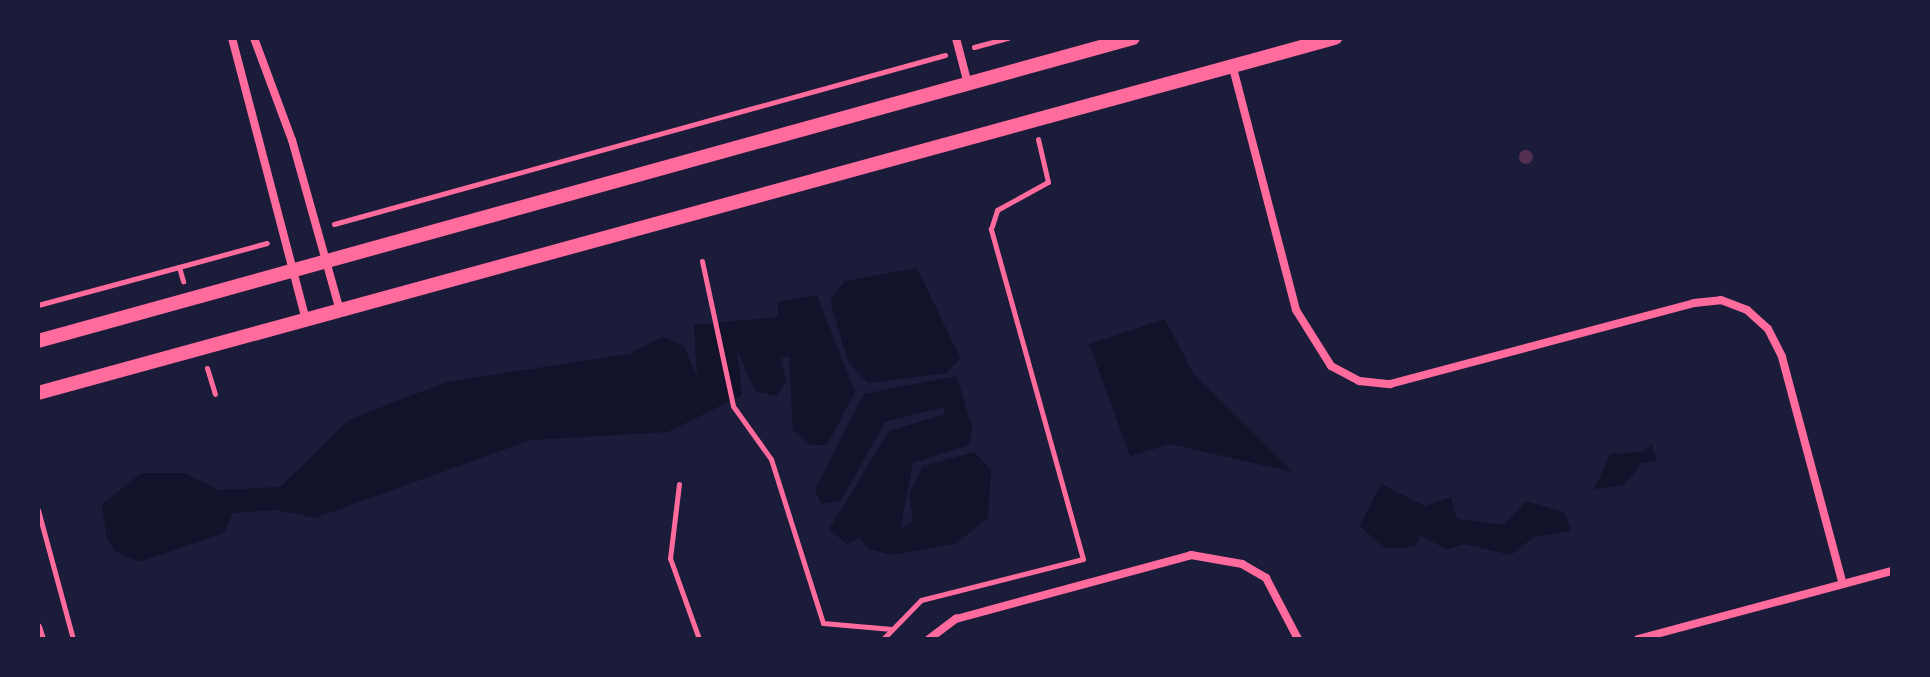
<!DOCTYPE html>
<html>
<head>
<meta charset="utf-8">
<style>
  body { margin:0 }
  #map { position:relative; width:1930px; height:677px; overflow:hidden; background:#1b1b3a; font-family:"PT Sans",sans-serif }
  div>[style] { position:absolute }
  .water>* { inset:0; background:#12122b }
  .building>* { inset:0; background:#542f53 }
  .round { border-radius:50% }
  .path>* { height:5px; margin:-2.5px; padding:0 2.5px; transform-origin:2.5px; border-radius:2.5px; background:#ff6b9d }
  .minor>* { height:8px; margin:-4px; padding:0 4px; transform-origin:4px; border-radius:4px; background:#ff6b9d }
  .tertiary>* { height:14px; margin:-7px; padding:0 7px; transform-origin:7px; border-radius:7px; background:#ff6b9d }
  span { translate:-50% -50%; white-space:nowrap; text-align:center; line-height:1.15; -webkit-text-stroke:6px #1b1b3a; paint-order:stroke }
  .frame { position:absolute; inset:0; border:40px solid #1b1b3a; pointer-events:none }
</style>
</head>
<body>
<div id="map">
  <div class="water">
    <i style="clip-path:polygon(917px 268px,960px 358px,947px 373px,868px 383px,848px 362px,830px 300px,845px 281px)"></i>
    <i style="clip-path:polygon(817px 295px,855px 392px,827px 445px,810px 445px,793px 430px,789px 356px,781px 359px,786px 381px,776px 396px,755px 391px,737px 350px,742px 395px,668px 432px,531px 440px,315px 518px,277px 510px,233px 513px,224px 533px,139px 562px,115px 551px,106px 535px,102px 504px,142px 473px,184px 473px,219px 490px,280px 487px,349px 420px,446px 382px,629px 354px,663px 337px,684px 346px,697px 378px,694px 325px,778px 317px,778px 302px)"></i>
    <i style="clip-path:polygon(1165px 319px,1193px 373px,1293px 472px,1170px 444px,1130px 456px,1089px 344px)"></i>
    <i style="clip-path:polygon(957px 376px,972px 428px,969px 445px,913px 463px,900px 530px,913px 520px,909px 494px,923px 466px,974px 452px,991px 470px,988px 518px,955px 544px,891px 555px,869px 549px,859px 538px,847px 544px,829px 529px,889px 431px,945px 414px,943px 407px,885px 422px,841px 500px,821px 504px,815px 489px,864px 394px)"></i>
    <i style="clip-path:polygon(1652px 444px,1657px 461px,1642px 463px,1625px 484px,1594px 490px,1610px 454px,1644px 452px)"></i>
    <i style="clip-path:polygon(1381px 484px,1425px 506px,1451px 497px,1457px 519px,1504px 525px,1526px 501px,1564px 512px,1571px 531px,1534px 537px,1511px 555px,1465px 544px,1446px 549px,1421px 536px,1414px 547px,1384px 548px,1360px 526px)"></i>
  </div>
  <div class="building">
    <i class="round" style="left:1519px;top:150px;width:14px;height:14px"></i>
  </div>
  <div class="path">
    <i style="left:974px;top:47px;width:35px;rotate:-15deg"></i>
    <i style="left:334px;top:224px;width:634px;rotate:-15.46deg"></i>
    <i style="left:702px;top:261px;width:148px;rotate:77.9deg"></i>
    <i style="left:733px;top:406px;width:65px;rotate:54.4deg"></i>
    <i style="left:771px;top:459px;width:172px;rotate:72.4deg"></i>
    <i style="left:823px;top:623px;width:69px;rotate:5deg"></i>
    <i style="left:179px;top:267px;width:91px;rotate:-15.3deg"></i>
    <i style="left:38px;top:305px;width:146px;rotate:-15.1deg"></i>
    <i style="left:179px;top:267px;width:15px;rotate:74deg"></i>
    <i style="left:207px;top:368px;width:27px;rotate:73deg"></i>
    <i style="left:679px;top:484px;width:75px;rotate:96.9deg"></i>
    <i style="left:670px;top:558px;width:86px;rotate:70.3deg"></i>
    <i style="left:38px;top:510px;width:134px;rotate:74.8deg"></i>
    <i style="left:883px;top:639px;width:54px;rotate:-45.7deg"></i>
    <i style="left:921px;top:600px;width:167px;rotate:-14.2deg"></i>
    <i style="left:1083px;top:559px;width:343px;rotate:-105.6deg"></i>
    <i style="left:991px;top:229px;width:20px;rotate:-72deg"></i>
    <i style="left:997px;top:210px;width:58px;rotate:-28.8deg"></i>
    <i style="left:1048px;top:182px;width:44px;rotate:-103.1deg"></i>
  </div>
  <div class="minor">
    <i style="left:232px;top:38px;width:292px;rotate:75.3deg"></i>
    <i style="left:254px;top:38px;width:109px;rotate:69.6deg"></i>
    <i style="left:292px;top:140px;width:178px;rotate:74.3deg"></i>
    <i style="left:956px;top:38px;width:48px;rotate:75.4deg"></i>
    <i style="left:1233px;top:68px;width:250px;rotate:75.4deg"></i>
    <i style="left:1296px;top:310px;width:66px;rotate:58deg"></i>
    <i style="left:1331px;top:366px;width:32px;rotate:28deg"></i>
    <i style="left:1359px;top:381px;width:31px;rotate:6deg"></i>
    <i style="left:1390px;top:384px;width:315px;rotate:-14.9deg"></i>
    <i style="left:1694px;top:303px;width:27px;rotate:-6deg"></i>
    <i style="left:1721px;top:300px;width:28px;rotate:21deg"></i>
    <i style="left:1747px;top:310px;width:28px;rotate:42deg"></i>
    <i style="left:1768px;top:329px;width:31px;rotate:63deg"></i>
    <i style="left:1782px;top:357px;width:232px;rotate:75deg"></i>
    <i style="left:38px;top:627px;width:13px;rotate:72deg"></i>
    <i style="left:929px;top:639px;width:34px;rotate:-37deg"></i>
    <i style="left:956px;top:619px;width:244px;rotate:-15.2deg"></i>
    <i style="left:1191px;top:555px;width:52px;rotate:10deg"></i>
    <i style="left:1242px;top:564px;width:28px;rotate:30deg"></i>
    <i style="left:1266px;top:578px;width:69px;rotate:62.3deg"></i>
    <i style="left:1638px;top:639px;width:263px;rotate:-15deg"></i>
  </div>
  <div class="tertiary">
    <i style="left:38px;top:341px;width:1136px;rotate:-15.47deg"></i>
    <i style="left:38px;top:393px;width:1345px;rotate:-15.31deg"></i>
  </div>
  <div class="frame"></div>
</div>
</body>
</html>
